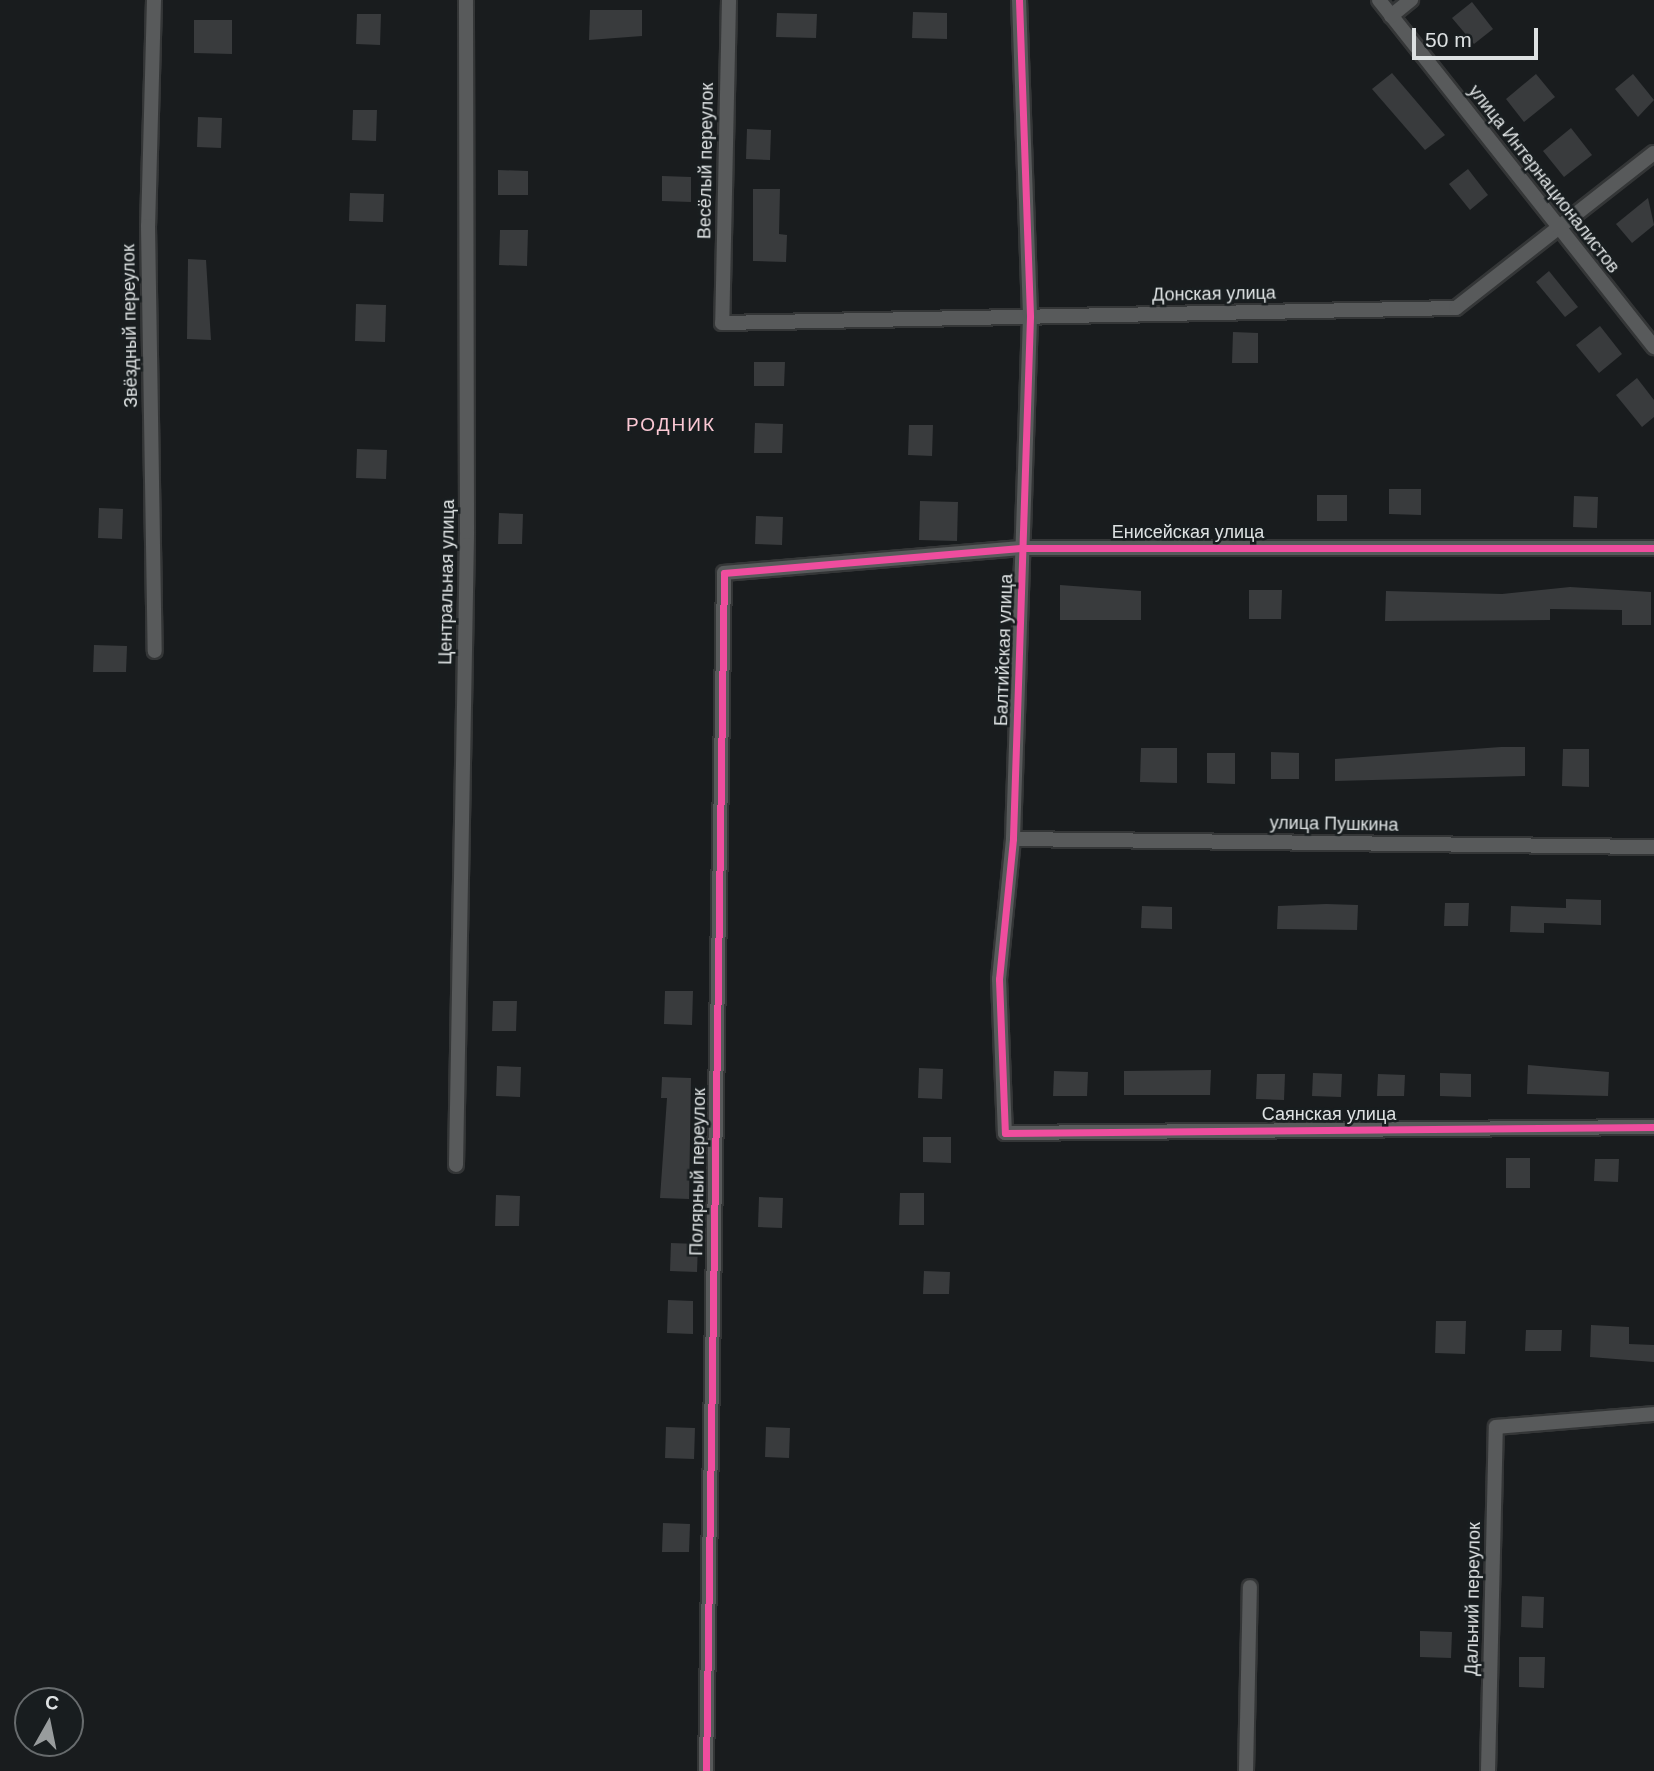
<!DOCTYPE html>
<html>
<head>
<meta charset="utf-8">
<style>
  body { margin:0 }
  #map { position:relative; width:1654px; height:1771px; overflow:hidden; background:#191c1e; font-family:Arial,sans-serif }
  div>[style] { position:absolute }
  .building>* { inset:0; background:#393b3d }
  .roads { filter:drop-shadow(2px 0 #343637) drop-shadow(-2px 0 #343637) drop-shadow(0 2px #343637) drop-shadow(0 -2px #343637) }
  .street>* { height:14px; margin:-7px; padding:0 7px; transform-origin:7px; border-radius:7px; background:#585a5b }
  .cycleway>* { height:7px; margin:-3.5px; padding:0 3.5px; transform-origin:3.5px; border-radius:3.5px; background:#ef4d9e }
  span { translate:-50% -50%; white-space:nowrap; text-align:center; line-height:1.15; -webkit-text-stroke:5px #181d1f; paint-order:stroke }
  .street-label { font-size:18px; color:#dde1e2 }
  .neighbourhood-label { font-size:19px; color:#fbc8d4; letter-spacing:2px }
  .north { position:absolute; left:14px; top:1687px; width:70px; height:70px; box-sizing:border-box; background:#181d1f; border:2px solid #676b6d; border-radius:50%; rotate:9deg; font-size:19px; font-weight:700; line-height:28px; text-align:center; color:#dde1e2 }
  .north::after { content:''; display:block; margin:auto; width:24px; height:32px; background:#989c9d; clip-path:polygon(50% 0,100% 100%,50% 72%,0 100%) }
  .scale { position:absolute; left:1412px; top:28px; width:126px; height:32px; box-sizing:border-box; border:4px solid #dde1e2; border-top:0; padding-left:9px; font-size:21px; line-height:24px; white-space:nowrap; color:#dde1e2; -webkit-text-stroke:5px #181d1f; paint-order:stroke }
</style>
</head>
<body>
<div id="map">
  <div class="building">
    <i style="clip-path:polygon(1472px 2px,1493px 29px,1474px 44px,1452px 18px)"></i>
    <i style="clip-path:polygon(590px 10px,642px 10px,642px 36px,589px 40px)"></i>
    <i style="clip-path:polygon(913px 12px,947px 13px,947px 39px,912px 38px)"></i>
    <i style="clip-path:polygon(777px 13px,817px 14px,816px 38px,776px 37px)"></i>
    <i style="clip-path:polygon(357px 14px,381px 14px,380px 45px,356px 44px)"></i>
    <i style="clip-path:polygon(194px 20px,232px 20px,232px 54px,194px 53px)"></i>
    <i style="clip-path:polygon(1392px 73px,1445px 135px,1425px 150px,1372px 89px)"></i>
    <i style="clip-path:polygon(1536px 74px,1555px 97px,1524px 122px,1506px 99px)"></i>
    <i style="clip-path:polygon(1633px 74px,1654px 100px,1638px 117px,1615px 89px)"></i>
    <i style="clip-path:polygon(353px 110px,377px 110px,376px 141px,352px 140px)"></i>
    <i style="clip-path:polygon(198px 117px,222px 118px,221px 148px,197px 147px)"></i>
    <i style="clip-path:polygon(1571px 128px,1592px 155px,1564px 177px,1543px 151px)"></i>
    <i style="clip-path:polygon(747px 129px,771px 130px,770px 160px,746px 159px)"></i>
    <i style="clip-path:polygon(1468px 169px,1488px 195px,1470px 210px,1449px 184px)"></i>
    <i style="clip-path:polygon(498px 170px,528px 171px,528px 195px,498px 195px)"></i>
    <i style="clip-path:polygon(662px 176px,691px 177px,691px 202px,662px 201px)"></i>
    <i style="clip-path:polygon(753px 189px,780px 189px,779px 234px,787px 235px,786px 262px,753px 261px)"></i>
    <i style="clip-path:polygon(350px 193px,384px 194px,383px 222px,349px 221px)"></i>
    <i style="clip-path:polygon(1648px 198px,1654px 225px,1632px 243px,1616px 224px)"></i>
    <i style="clip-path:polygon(500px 230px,528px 230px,527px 266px,499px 265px)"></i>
    <i style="clip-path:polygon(188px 259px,206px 260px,211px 340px,187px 339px)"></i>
    <i style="clip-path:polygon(1549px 271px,1578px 307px,1565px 317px,1536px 282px)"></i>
    <i style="clip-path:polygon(356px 304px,386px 305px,385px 342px,355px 341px)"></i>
    <i style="clip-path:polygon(1600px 326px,1622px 354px,1599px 373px,1576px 345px)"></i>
    <i style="clip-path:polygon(1233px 332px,1258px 333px,1258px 363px,1232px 363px)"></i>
    <i style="clip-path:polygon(754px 362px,785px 362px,784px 386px,754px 386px)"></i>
    <i style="clip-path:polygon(1637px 378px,1654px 400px,1654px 417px,1642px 427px,1616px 395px)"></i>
    <i style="clip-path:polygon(755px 423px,783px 424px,782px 453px,754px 453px)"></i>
    <i style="clip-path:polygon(909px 425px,933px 425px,932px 456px,908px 455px)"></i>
    <i style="clip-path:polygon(357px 449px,387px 450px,386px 479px,356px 478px)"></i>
    <i style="clip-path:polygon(1389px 489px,1421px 489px,1421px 515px,1389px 514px)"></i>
    <i style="clip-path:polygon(1317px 495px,1347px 495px,1347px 521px,1317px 521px)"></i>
    <i style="clip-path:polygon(1574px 496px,1598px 497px,1597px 528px,1573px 527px)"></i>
    <i style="clip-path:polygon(920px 501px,958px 502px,957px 541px,919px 540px)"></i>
    <i style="clip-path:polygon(99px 508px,123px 509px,122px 539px,98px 538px)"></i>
    <i style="clip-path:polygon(499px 513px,523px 514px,522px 544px,498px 544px)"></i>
    <i style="clip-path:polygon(756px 516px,783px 517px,782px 545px,755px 544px)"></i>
    <i style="clip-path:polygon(1060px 585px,1141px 591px,1141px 620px,1060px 620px)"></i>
    <i style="clip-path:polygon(1570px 587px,1651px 592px,1651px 625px,1622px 625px,1622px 610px,1550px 609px,1550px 620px,1385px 621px,1386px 591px,1502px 594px)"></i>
    <i style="clip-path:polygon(1249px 590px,1282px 590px,1281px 619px,1249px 619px)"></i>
    <i style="clip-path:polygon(94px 645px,127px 646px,126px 672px,93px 672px)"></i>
    <i style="clip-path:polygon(1501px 747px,1525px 747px,1525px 776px,1335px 781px,1335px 759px)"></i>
    <i style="clip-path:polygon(1141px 748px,1177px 748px,1177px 783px,1140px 782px)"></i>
    <i style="clip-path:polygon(1563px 749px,1589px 749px,1589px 787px,1562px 786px)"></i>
    <i style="clip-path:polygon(1271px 752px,1299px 753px,1299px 779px,1271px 779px)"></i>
    <i style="clip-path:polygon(1207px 753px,1235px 753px,1235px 784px,1207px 783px)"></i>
    <i style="clip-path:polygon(1566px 899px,1601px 900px,1601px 925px,1544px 923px,1544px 933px,1510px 932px,1511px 906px,1566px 908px)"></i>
    <i style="clip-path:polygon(1445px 903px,1469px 903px,1468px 926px,1444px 926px)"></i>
    <i style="clip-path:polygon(1326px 904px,1358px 905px,1357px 930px,1277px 929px,1278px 906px)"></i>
    <i style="clip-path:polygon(1142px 906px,1172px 907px,1172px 929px,1141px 928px)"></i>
    <i style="clip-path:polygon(665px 991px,693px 991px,692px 1025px,664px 1024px)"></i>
    <i style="clip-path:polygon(493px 1001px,517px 1001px,516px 1031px,492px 1031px)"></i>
    <i style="clip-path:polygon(1528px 1065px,1609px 1072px,1608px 1096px,1527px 1094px)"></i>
    <i style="clip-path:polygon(497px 1066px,521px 1067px,520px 1097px,496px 1096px)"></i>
    <i style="clip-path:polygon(919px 1068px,943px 1069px,942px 1099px,918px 1098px)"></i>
    <i style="clip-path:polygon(1211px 1070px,1210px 1095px,1124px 1095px,1124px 1071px)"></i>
    <i style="clip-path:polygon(1054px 1071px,1088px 1072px,1087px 1096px,1053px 1096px)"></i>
    <i style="clip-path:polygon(1313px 1073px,1342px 1074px,1341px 1097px,1312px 1096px)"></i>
    <i style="clip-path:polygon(1440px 1073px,1471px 1074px,1471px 1097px,1440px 1096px)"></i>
    <i style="clip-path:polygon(1257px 1074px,1285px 1074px,1284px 1100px,1256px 1099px)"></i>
    <i style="clip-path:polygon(1378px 1074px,1405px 1075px,1404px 1096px,1377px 1096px)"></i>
    <i style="clip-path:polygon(662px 1077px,691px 1078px,689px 1199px,660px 1198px,667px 1098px,661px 1098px)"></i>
    <i style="clip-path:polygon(923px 1137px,951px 1137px,951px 1163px,923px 1162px)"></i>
    <i style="clip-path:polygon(1506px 1158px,1530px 1158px,1530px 1188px,1506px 1188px)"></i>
    <i style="clip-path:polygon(1595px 1159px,1619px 1159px,1618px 1182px,1594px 1181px)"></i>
    <i style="clip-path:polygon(900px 1193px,924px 1193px,924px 1225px,899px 1225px)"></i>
    <i style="clip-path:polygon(496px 1195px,520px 1196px,519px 1226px,495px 1226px)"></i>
    <i style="clip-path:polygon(759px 1197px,783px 1198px,782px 1228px,758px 1227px)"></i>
    <i style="clip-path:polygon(671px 1243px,698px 1244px,697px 1272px,670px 1271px)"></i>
    <i style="clip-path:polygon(924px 1271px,950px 1272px,949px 1294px,923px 1294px)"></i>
    <i style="clip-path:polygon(668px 1300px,693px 1301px,693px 1334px,667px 1333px)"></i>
    <i style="clip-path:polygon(1436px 1321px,1466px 1321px,1465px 1354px,1435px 1353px)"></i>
    <i style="clip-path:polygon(1591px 1325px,1629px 1327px,1629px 1344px,1654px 1345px,1654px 1362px,1590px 1357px)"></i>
    <i style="clip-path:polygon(1526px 1330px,1562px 1330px,1561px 1351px,1525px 1351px)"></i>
    <i style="clip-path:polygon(666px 1427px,695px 1428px,694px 1459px,665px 1458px)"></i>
    <i style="clip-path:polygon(766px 1427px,790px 1428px,789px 1458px,765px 1457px)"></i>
    <i style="clip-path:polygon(663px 1523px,690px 1524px,689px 1552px,662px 1552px)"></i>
    <i style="clip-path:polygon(1522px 1596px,1544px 1597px,1543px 1628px,1521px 1627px)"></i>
    <i style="clip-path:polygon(1420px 1631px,1452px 1632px,1451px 1658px,1420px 1657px)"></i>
    <i style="clip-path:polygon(1519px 1657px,1545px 1657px,1544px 1688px,1519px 1687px)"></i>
  </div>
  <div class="roads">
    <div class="street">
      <i style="left:154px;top:0;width:226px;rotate:91.5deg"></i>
      <i style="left:148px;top:226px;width:425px;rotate:89.1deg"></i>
      <i style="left:729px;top:0;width:323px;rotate:91.2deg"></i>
      <i style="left:722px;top:323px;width:734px;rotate:-1.17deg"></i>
      <i style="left:1456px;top:308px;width:251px;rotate:-38.1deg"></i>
      <i style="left:1019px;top:0;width:317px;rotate:88deg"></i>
      <i style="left:1030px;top:317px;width:522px;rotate:91.87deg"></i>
      <i style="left:1013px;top:839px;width:141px;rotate:95.7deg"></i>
      <i style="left:999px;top:979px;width:154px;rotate:87.8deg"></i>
      <i style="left:1005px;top:1133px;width:649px;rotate:-0.53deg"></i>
      <i style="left:1379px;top:0;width:443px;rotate:51.6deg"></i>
      <i style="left:1391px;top:16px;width:26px;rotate:-39deg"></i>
      <i style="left:1013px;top:839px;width:641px;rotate:0.72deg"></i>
      <i style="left:456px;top:1165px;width:633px;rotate:-89deg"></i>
      <i style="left:467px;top:532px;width:532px;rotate:-90.11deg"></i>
      <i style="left:706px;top:1771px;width:1198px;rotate:-89.14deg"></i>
      <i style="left:724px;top:573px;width:300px;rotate:-4.8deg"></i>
      <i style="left:1023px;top:548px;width:631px"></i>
      <i style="left:1246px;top:1771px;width:184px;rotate:-88.8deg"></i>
      <i style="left:1488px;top:1771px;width:344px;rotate:-88.7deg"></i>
      <i style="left:1496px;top:1427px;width:159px;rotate:-4.7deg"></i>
    </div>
  </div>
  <div class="cycleway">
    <i style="left:1019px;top:0;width:317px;rotate:88deg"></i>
    <i style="left:1030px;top:317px;width:522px;rotate:91.87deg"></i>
    <i style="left:1013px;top:839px;width:141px;rotate:95.7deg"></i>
    <i style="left:999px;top:979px;width:154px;rotate:87.8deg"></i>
    <i style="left:1005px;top:1133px;width:649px;rotate:-0.53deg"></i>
    <i style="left:706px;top:1771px;width:1198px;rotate:-89.14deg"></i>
    <i style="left:724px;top:573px;width:300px;rotate:-4.8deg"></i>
    <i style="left:1023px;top:548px;width:631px"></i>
  </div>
  <div class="street-label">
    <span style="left:706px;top:161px;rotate:-89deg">Весёлый переулок</span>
    <span style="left:1544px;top:179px;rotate:52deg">улица Интернационалистов</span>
    <span style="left:1214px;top:294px;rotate:-1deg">Донская улица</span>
    <span style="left:130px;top:326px;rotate:-91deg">Звёздный переулок</span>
    <span style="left:1188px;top:532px">Енисейская улица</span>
    <span style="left:447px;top:582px;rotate:-89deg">Центральная улица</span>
    <span style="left:1004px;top:650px;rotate:-88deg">Балтийская улица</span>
    <span style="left:1334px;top:824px;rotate:1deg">улица Пушкина</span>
    <span style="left:1329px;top:1114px">Саянская улица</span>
    <span style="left:698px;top:1172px;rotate:-89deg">Полярный переулок</span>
    <span style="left:1473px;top:1599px;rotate:-89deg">Дальний переулок</span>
  </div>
  <div class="neighbourhood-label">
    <span style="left:671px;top:425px">РОДНИК</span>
  </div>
  <div class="north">С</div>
  <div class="scale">50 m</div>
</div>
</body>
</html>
